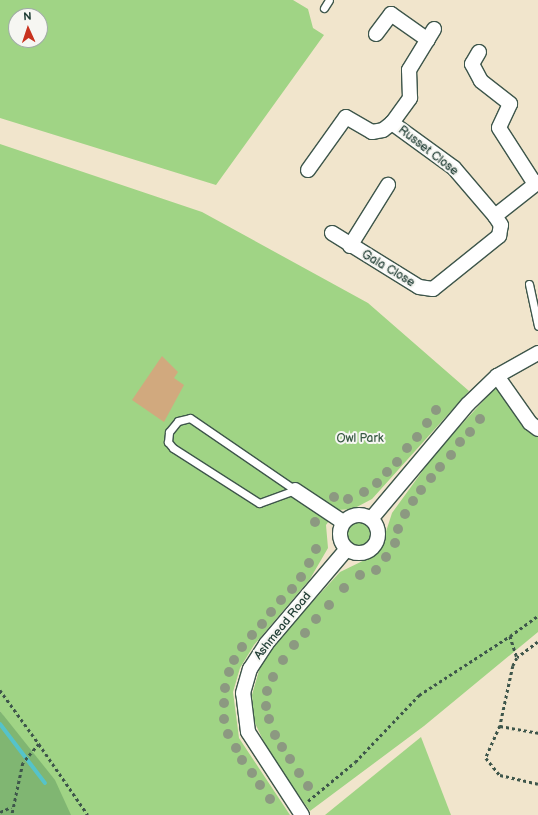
<!DOCTYPE html>
<html>
<head>
<meta charset="utf-8">
<style>
  body { margin:0 }
  #map { position:relative; width:538px; height:815px; overflow:hidden; background:#f1e5cc; font-family:"Balsamiq Sans",sans-serif }
  div>[style] { position:absolute }
  .green>* { inset:0; background:#a0d485 }
  .round { border-radius:50% }
  .forest>* { inset:0; background:#80b672 }
  .stream>* { height:4px; margin:-2px; padding:0 2px; transform-origin:2px; border-radius:2px; background:#55c3ca }
  .building>* { inset:0; background:#d1a97e }
  .path>* { height:2.5px; margin-top:-1.25px; transform-origin:0; background:repeating-linear-gradient(90deg,#3e564b 0 3px,transparent 0 6px) }
  .roads { filter:drop-shadow(1px 0 #3e564b) drop-shadow(-1px 0 #3e564b) drop-shadow(0 1px #3e564b) drop-shadow(0 -1px #3e564b) }
  .service>* { height:7px; margin:-3.5px; padding:0 3.5px; transform-origin:3.5px; border-radius:3.5px; background:#fff }
  .minor>* { height:14px; margin:-7px; padding:0 7px; transform-origin:7px; border-radius:7px; background:#fff }
  .minor>.ring { margin:-7px; padding:0; box-sizing:content-box; background:none; border:14px solid #fff; border-radius:50% }
  .trees>* { width:10px; height:10px; margin:-5px; border-radius:50%; background:#8c9981 }
  span { translate:-50% -50%; white-space:nowrap; text-align:center; line-height:1.15; -webkit-text-stroke:4px #f6f6f2; paint-order:stroke }
  .street-label { font-size:12px; color:#1f3d34 }
  .park-label { font-size:12px; color:#395b44 }
  .north { position:absolute; left:8px; top:8px; width:40px; height:40px; box-sizing:border-box; background:#f6f6f2; border:1px solid #a0aca6; border-radius:50%; rotate:357deg; font-size:11px; font-weight:700; line-height:16px; text-align:center; color:#1f3d34 }
  .north::after { content:''; display:block; margin:auto; width:14px; height:18px; background:#c8321e; clip-path:polygon(50% 0,100% 100%,50% 72%,0 100%) }
</style>
</head>
<body>
<div id="map">
  <div class="green">
    <i style="clip-path:polygon(evenodd,0 0,293px 0,308px 9px,313px 28px,324px 35px,216px 185px,0 118px,0 0,16px 16px,40px 16px,40px 40px,16px 40px,16px 16px)"></i>
    <i style="clip-path:polygon(0 144px,202px 212px,368px 303px,469px 391px,372px 499px,353px 509px,337px 510px,326px 525px,328px 548px,310px 579px,254px 645px,240px 668px,233px 692px,239px 738px,290px 815px,70px 815px,0 711px)"></i>
    <i style="clip-path:polygon(498px 385px,538px 430px,538px 632px,424px 726px,310px 811px,271px 757px,254px 721px,252px 695px,260px 667px,282px 635px,340px 572px,375px 555px,381px 547px,392px 513px,437px 451px)"></i>
    <i class="round" style="left:344px;top:521px;width:26px;height:26px"></i>
    <i style="clip-path:polygon(421px 737px,451px 815px,325px 815px)"></i>
  </div>
  <div class="forest">
    <i style="clip-path:polygon(0 711px,55px 780px,71px 815px,0 815px)"></i>
  </div>
  <div class="stream">
    <i style="left:0;top:724px;width:74px;rotate:52.7deg"></i>
  </div>
  <div class="building">
    <i style="clip-path:polygon(162px 356px,178px 372px,174px 378px,184px 385px,164px 422px,132px 400px)"></i>
  </div>
  <div class="path">
    <i style="left:510px;top:636px;width:34px;rotate:-36deg"></i>
    <i style="left:538px;top:642px;width:26px;rotate:143deg"></i>
    <i style="left:517px;top:658px;width:9px;rotate:117deg"></i>
    <i style="left:513px;top:666px;width:61px;rotate:102.2deg"></i>
    <i style="left:500px;top:726px;width:35px;rotate:114deg"></i>
    <i style="left:486px;top:758px;width:22px;rotate:51deg"></i>
    <i style="left:500px;top:775px;width:39px;rotate:13deg"></i>
    <i style="left:0;top:690px;width:67px;rotate:54.2deg"></i>
    <i style="left:39px;top:744px;width:25px;rotate:130deg"></i>
    <i style="left:23px;top:763px;width:53px;rotate:101.9deg"></i>
    <i style="left:500px;top:726px;width:39px;rotate:10deg"></i>
    <i style="left:39px;top:744px;width:86px;rotate:55.4deg"></i>
    <i style="left:308px;top:801px;width:61px;rotate:-39.7deg"></i>
    <i style="left:355px;top:762px;width:93px;rotate:-46.3deg"></i>
    <i style="left:419px;top:695px;width:108px;rotate:-33deg"></i>
    <i style="left:510px;top:636px;width:23px;rotate:72deg"></i>
    <i style="left:0;top:812px;width:12px;rotate:-24deg"></i>
  </div>
  <div class="roads">
    <div class="service">
      <i style="left:324px;top:8px;width:9px;rotate:-58deg"></i>
      <i style="left:529px;top:284px;width:43px;rotate:77.9deg"></i>
      <i style="left:190px;top:418px;width:127px;rotate:34.4deg"></i>
      <i style="left:295px;top:490px;width:38px;rotate:160deg"></i>
      <i style="left:259px;top:503px;width:102px;rotate:-147.4deg"></i>
      <i style="left:173px;top:448px;width:8px;rotate:-130deg"></i>
      <i style="left:168px;top:442px;width:10px;rotate:-84deg"></i>
      <i style="left:169px;top:432px;width:14px;rotate:-51deg"></i>
      <i style="left:178px;top:421px;width:12px;rotate:-14deg"></i>
    </div>
    <div class="minor">
      <i style="left:376px;top:34px;width:25px;rotate:-53deg"></i>
      <i style="left:391px;top:14px;width:45px;rotate:35.1deg"></i>
      <i style="left:479px;top:52px;width:14px;rotate:120deg"></i>
      <i style="left:472px;top:64px;width:19px;rotate:62deg"></i>
      <i style="left:481px;top:81px;width:37px;rotate:38deg"></i>
      <i style="left:510px;top:104px;width:26px;rotate:115deg"></i>
      <i style="left:499px;top:128px;width:67px;rotate:57.3deg"></i>
      <i style="left:308px;top:170px;width:65px;rotate:-54.4deg"></i>
      <i style="left:346px;top:117px;width:30px;rotate:30deg"></i>
      <i style="left:372px;top:132px;width:11px;rotate:-10deg"></i>
      <i style="left:383px;top:130px;width:11px;rotate:-38deg"></i>
      <i style="left:392px;top:123px;width:31px;rotate:-54deg"></i>
      <i style="left:410px;top:98px;width:28px;rotate:-92deg"></i>
      <i style="left:409px;top:70px;width:48px;rotate:-58.6deg"></i>
      <i style="left:495px;top:216px;width:55px;rotate:-38.3deg"></i>
      <i style="left:332px;top:233px;width:102px;rotate:31.8deg"></i>
      <i style="left:419px;top:287px;width:14px;rotate:8deg"></i>
      <i style="left:433px;top:289px;width:85px;rotate:-38.8deg"></i>
      <i style="left:499px;top:236px;width:11px;rotate:-80deg"></i>
      <i style="left:501px;top:225px;width:11px;rotate:-124deg"></i>
      <i style="left:495px;top:216px;width:63px;rotate:-130.5deg"></i>
      <i style="left:454px;top:168px;width:77px;rotate:-144deg"></i>
      <i style="left:350px;top:246px;width:72px;rotate:-58.1deg"></i>
      <i style="left:497px;top:376px;width:57px;rotate:54.9deg"></i>
      <i style="left:530px;top:423px;width:10px;rotate:37deg"></i>
      <i style="left:295px;top:490px;width:58px;rotate:33.7deg"></i>
      <i class="ring" style="left:340px;top:515px;width:24px;height:24px"></i>
      <i style="left:371px;top:519px;width:150px;rotate:-49.9deg"></i>
      <i style="left:468px;top:404px;width:40px;rotate:-44deg"></i>
      <i style="left:497px;top:376px;width:47px;rotate:-29.3deg"></i>
      <i style="left:302px;top:815px;width:99px;rotate:-123deg"></i>
      <i style="left:248px;top:732px;width:39px;rotate:-97deg"></i>
      <i style="left:243px;top:693px;width:25px;rotate:-74deg"></i>
      <i style="left:250px;top:669px;width:30px;rotate:-57deg"></i>
      <i style="left:266px;top:644px;width:123px;rotate:-49.6deg"></i>
    </div>
  </div>
  <div class="trees">
    <i style="left:436px;top:410px"></i>
    <i style="left:480px;top:419px"></i>
    <i style="left:427px;top:423px"></i>
    <i style="left:470px;top:432px"></i>
    <i style="left:417px;top:437px"></i>
    <i style="left:460px;top:442px"></i>
    <i style="left:407px;top:448px"></i>
    <i style="left:451px;top:455px"></i>
    <i style="left:397px;top:462px"></i>
    <i style="left:440px;top:467px"></i>
    <i style="left:387px;top:472px"></i>
    <i style="left:431px;top:478px"></i>
    <i style="left:377px;top:483px"></i>
    <i style="left:421px;top:490px"></i>
    <i style="left:364px;top:492px"></i>
    <i style="left:334px;top:497px"></i>
    <i style="left:348px;top:499px"></i>
    <i style="left:413px;top:501px"></i>
    <i style="left:405px;top:514px"></i>
    <i style="left:315px;top:522px"></i>
    <i style="left:398px;top:529px"></i>
    <i style="left:395px;top:543px"></i>
    <i style="left:316px;top:549px"></i>
    <i style="left:386px;top:557px"></i>
    <i style="left:309px;top:563px"></i>
    <i style="left:376px;top:570px"></i>
    <i style="left:360px;top:575px"></i>
    <i style="left:301px;top:577px"></i>
    <i style="left:344px;top:588px"></i>
    <i style="left:292px;top:589px"></i>
    <i style="left:281px;top:600px"></i>
    <i style="left:329px;top:605px"></i>
    <i style="left:271px;top:612px"></i>
    <i style="left:316px;top:619px"></i>
    <i style="left:262px;top:624px"></i>
    <i style="left:305px;top:633px"></i>
    <i style="left:252px;top:635px"></i>
    <i style="left:294px;top:645px"></i>
    <i style="left:242px;top:647px"></i>
    <i style="left:234px;top:660px"></i>
    <i style="left:283px;top:660px"></i>
    <i style="left:229px;top:672px"></i>
    <i style="left:273px;top:677px"></i>
    <i style="left:225px;top:688px"></i>
    <i style="left:267px;top:691px"></i>
    <i style="left:224px;top:703px"></i>
    <i style="left:266px;top:706px"></i>
    <i style="left:224px;top:719px"></i>
    <i style="left:269px;top:719px"></i>
    <i style="left:228px;top:734px"></i>
    <i style="left:275px;top:735px"></i>
    <i style="left:282px;top:747px"></i>
    <i style="left:236px;top:748px"></i>
    <i style="left:290px;top:759px"></i>
    <i style="left:242px;top:760px"></i>
    <i style="left:252px;top:773px"></i>
    <i style="left:299px;top:773px"></i>
    <i style="left:260px;top:785px"></i>
    <i style="left:308px;top:786px"></i>
    <i style="left:270px;top:799px"></i>
  </div>
  <div class="street-label">
    <span style="left:428px;top:151px;rotate:38deg">Russet Close</span>
    <span style="left:388px;top:269px;rotate:31deg">Gala Close</span>
    <span style="left:283px;top:626px;rotate:-51deg">Ashmead Road</span>
  </div>
  <div class="park-label">
    <span style="left:360px;top:439px">Owl Park</span>
  </div>
  <div class="north">N</div>
</div>
</body>
</html>
